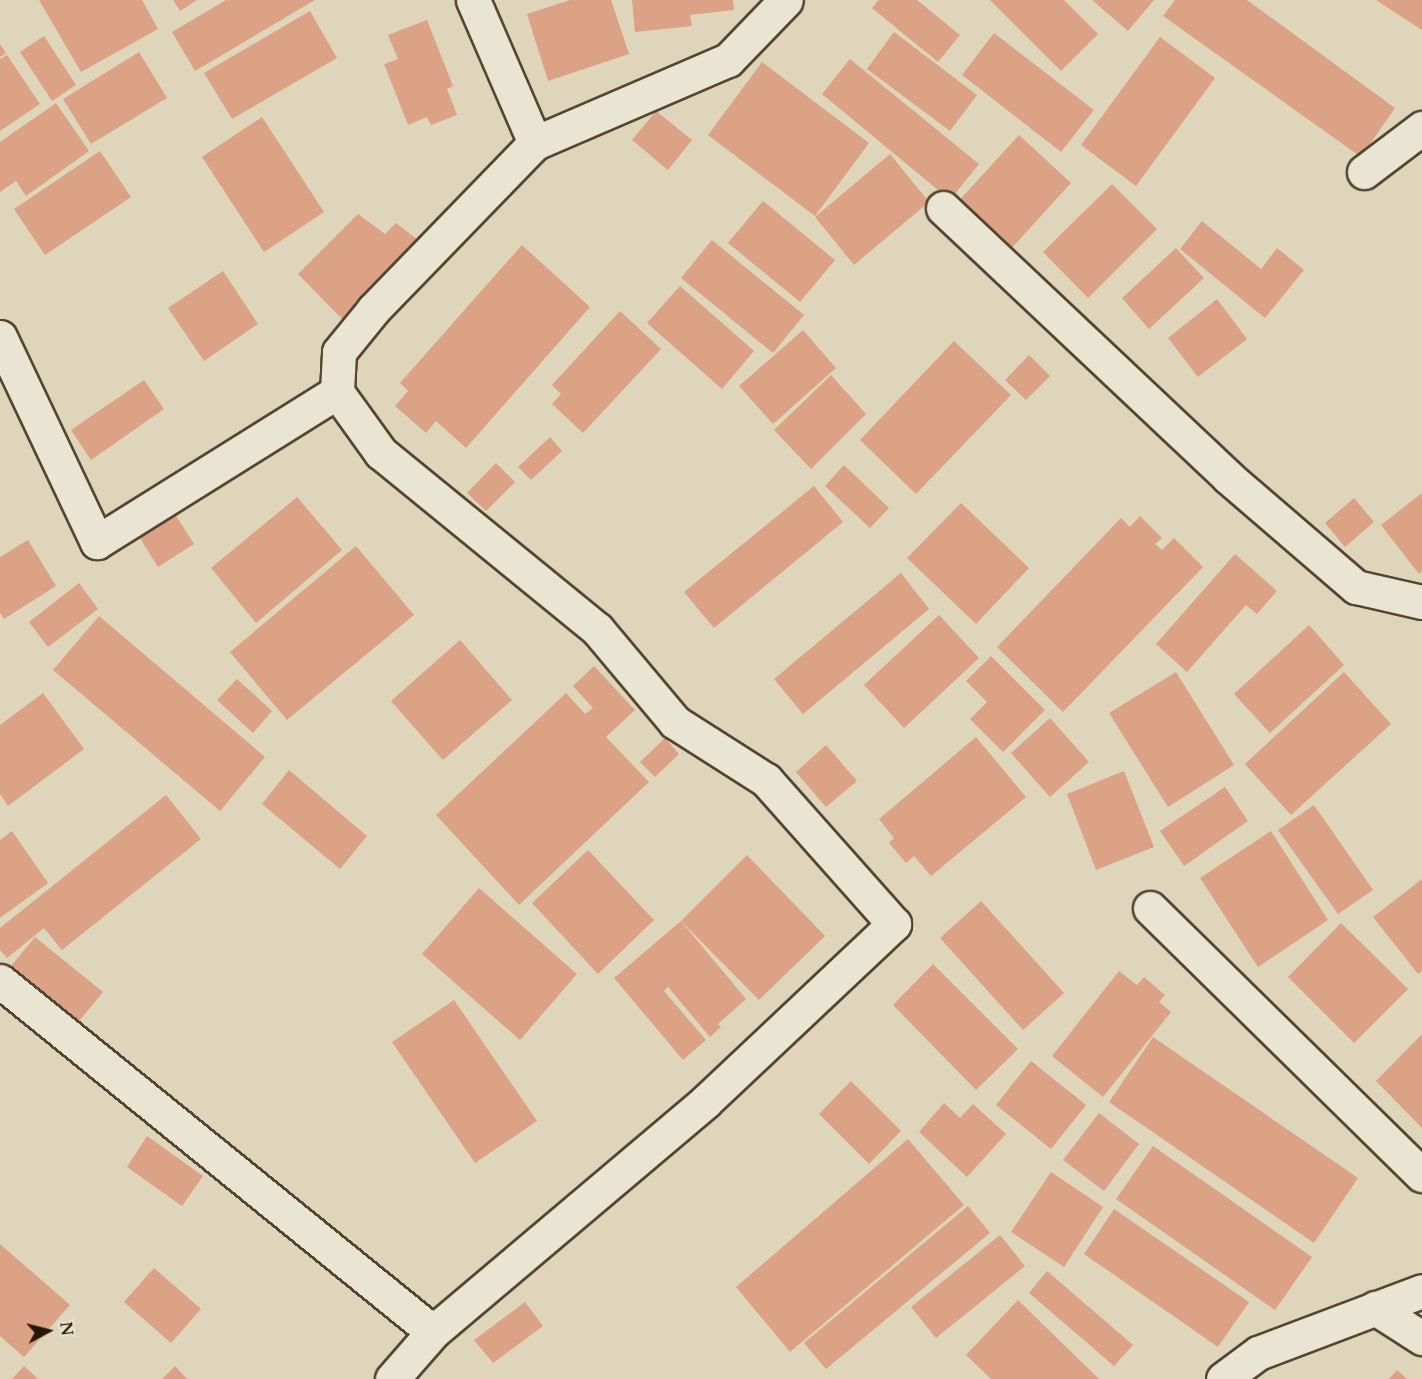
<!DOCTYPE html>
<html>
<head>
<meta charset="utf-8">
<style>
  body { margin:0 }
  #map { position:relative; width:1422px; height:1379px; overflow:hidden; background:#dfd5bb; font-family:Cardo,serif }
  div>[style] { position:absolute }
  .building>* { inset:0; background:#dba285 }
  .roads { filter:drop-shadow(2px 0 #544632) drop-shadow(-2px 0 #544632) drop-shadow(0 2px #544632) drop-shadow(0 -2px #544632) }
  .street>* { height:33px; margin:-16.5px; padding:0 16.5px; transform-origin:16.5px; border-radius:16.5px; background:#eae4d3 }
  span { translate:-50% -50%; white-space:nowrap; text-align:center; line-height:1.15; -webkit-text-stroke:4.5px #eae4d3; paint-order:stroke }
  .north { position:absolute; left:18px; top:1301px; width:60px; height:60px; -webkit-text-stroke:4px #eae4d3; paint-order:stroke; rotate:83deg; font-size:16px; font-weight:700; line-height:24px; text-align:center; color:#261705 }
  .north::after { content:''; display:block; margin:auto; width:21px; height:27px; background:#261705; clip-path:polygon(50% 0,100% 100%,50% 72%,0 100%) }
</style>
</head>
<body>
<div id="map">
  <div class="building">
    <i style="clip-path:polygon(39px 0,142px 0,158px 29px,81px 72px)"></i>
    <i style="clip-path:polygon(173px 0,197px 0,180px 11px)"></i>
    <i style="clip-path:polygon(226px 0,315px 0,195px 71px,172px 32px)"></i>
    <i style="clip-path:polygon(570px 0,611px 0,629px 54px,548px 81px,527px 14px)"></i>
    <i style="clip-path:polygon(632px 0,733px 0,734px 10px,690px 15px,692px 26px,635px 32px)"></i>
    <i style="clip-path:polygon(879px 0,917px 0,960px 35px,938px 62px,872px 8px)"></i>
    <i style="clip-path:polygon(990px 0,1064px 0,1098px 34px,1061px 71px)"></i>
    <i style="clip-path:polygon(1092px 0,1154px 0,1128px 31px)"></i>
    <i style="clip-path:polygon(1175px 0,1247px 0,1395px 108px,1361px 157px,1163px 16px)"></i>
    <i style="clip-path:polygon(1376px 0,1422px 0,1422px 30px)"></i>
    <i style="clip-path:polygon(310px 11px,337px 58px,232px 119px,204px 73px)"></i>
    <i style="clip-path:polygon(427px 20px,453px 86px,447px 89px,457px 115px,431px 125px,427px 117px,408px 125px,384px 64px,398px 59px,388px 35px)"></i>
    <i style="clip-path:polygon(894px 32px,977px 95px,950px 131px,867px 69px)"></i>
    <i style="clip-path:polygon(994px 33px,1094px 110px,1061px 152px,962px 75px)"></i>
    <i style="clip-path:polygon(44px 36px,76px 85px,52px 101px,20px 52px)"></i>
    <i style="clip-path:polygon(1160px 37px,1215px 78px,1136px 186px,1081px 145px)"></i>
    <i style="clip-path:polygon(0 44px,6px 53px,0 57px)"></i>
    <i style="clip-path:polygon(139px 52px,167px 98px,91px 144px,63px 99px)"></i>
    <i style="clip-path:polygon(7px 55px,40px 104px,0 131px,0 59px)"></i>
    <i style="clip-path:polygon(850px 59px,979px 164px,950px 200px,822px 94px)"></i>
    <i style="clip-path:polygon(762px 62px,869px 143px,815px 216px,708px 135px)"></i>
    <i style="clip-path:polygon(56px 103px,89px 151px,26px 196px,16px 181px,0 192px,0 142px)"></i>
    <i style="clip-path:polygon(656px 111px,692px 140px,668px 170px,632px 140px)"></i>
    <i style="clip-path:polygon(262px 117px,324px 212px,264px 252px,202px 157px)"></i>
    <i style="clip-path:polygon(1019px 135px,1071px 183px,1008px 252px,956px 204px)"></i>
    <i style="clip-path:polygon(100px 151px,131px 197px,45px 255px,14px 209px)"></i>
    <i style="clip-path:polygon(890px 154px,929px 202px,854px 265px,815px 217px)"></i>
    <i style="clip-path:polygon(1112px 184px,1157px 229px,1088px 298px,1043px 252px)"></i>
    <i style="clip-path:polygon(763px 201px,835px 260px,800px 302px,728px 243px)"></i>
    <i style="clip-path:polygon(358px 214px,385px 234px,396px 223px,427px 247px,344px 321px,298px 274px)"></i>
    <i style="clip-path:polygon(1202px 221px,1261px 269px,1277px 248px,1304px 270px,1265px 318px,1180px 249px)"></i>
    <i style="clip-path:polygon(712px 240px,804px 315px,773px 353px,681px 278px)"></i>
    <i style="clip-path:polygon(522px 245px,590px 307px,466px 448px,436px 421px,426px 433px,395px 406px,408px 391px,400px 383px)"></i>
    <i style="clip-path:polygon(1176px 248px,1204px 278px,1149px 329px,1122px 298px)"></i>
    <i style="clip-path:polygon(223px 271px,258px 324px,204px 361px,168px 308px)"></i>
    <i style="clip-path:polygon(680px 286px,754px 351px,722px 389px,647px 323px)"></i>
    <i style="clip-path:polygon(1217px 299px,1247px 339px,1198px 377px,1168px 338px)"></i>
    <i style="clip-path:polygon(620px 311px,661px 349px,583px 433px,552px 404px,561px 394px,552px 385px)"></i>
    <i style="clip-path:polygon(803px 330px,836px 368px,773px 424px,739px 386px)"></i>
    <i style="clip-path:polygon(954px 341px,1011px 395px,916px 494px,860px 440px)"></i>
    <i style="clip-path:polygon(1029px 355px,1050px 376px,1026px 400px,1005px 380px)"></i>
    <i style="clip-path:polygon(831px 375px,866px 414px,811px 469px,774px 430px)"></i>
    <i style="clip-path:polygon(144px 380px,164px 409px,91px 460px,71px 430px)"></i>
    <i style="clip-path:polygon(550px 437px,562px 451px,531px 480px,518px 467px)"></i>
    <i style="clip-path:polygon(496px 463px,515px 482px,486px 511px,467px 493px)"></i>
    <i style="clip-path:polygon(844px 465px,889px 508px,870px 528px,825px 486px)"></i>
    <i style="clip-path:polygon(814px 486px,843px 522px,714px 628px,684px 592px)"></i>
    <i style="clip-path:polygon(1422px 493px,1422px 571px,1419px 574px,1381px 525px)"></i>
    <i style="clip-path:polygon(297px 497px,342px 550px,256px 623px,211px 568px)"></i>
    <i style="clip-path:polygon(1354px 498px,1374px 522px,1345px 547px,1325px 523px)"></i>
    <i style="clip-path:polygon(166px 500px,194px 544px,158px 567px,130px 522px)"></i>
    <i style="clip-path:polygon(961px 503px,1029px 568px,976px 624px,907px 558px)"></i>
    <i style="clip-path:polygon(1140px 516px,1162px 538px,1155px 544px,1162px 550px,1174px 538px,1203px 567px,1063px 712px,997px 647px,1121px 518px,1130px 527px)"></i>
    <i style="clip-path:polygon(28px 540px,56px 586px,4px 619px,0 613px,0 557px)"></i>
    <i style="clip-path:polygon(356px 546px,414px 615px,287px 720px,230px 652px)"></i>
    <i style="clip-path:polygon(1235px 554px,1277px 591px,1257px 614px,1246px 605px,1187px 672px,1156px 644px)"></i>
    <i style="clip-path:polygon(901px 573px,929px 609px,803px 714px,774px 679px)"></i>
    <i style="clip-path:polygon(79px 583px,98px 609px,48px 647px,29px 622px)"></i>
    <i style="clip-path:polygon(939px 615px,979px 658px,904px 728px,864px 685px)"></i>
    <i style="clip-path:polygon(99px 616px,265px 757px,220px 811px,53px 670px)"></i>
    <i style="clip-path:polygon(1309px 625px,1344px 665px,1270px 733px,1234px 694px)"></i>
    <i style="clip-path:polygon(460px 640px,512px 700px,443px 760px,391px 701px)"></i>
    <i style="clip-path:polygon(991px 656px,1045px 710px,1003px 752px,970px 719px,987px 702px,966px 681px)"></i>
    <i style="clip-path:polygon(594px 666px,635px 710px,606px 737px,649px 782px,519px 905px,436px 815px,566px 693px,585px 714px,593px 708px,573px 686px)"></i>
    <i style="clip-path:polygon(1176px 672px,1234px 765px,1168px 807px,1109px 713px)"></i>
    <i style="clip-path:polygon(1344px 672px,1391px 724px,1291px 815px,1245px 764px)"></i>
    <i style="clip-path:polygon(237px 679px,272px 711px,253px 733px,217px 700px)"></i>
    <i style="clip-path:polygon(43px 693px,84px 749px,8px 806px,0 794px,0 725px)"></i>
    <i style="clip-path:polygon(1050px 718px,1089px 762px,1050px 797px,1011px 753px)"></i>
    <i style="clip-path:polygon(976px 737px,1026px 797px,931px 876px,914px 856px,906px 863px,889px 843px,894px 838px,879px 819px)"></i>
    <i style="clip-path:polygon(665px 738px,679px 754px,655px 777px,640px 762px)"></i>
    <i style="clip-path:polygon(826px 745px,857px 781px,826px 807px,796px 772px)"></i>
    <i style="clip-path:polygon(289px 770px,367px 836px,340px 869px,262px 804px)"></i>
    <i style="clip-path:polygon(1124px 771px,1154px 847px,1096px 870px,1067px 794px)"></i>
    <i style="clip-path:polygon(1225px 787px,1248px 821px,1184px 866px,1160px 831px)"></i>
    <i style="clip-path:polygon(166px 795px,201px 839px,62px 950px,44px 928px,7px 958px,0 950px,0 928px)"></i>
    <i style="clip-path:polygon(1314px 805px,1373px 890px,1338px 914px,1278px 830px)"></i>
    <i style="clip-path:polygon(12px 831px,48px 883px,0 918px,0 840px)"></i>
    <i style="clip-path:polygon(1271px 831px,1328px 920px,1258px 967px,1200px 878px)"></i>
    <i style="clip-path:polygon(588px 850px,654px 920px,598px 974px,532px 903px)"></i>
    <i style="clip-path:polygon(747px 855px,825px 936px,759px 1000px,681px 921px)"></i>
    <i style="clip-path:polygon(1422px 879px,1422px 971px,1418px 974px,1373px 917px)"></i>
    <i style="clip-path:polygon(479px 888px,577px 974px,520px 1040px,422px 954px)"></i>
    <i style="clip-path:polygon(981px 901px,1064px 993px,1023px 1030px,940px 938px)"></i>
    <i style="clip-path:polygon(681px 921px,746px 999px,718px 1024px,721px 1027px,710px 1037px,668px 987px,664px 991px,706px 1040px,683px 1060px,614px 978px)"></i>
    <i style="clip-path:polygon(1341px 923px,1408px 989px,1354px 1043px,1288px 977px)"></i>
    <i style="clip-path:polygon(35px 937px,103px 992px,79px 1021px,11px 966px)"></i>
    <i style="clip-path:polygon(933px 964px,1018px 1049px,976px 1090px,893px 1005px)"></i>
    <i style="clip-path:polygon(1119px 971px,1137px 985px,1144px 977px,1165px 995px,1159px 1002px,1171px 1012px,1103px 1097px,1052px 1056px)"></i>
    <i style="clip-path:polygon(454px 1000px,537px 1121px,475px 1163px,392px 1042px)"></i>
    <i style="clip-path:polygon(1422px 1034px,1422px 1128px,1376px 1081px)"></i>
    <i style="clip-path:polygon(1153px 1037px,1358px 1178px,1314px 1243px,1109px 1102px)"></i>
    <i style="clip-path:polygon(1031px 1061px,1086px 1105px,1051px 1149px,996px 1105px)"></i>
    <i style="clip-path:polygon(851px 1081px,901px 1131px,869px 1164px,819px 1114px)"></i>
    <i style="clip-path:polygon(944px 1103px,960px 1118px,973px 1104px,1006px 1134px,967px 1177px,919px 1132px)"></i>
    <i style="clip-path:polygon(1099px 1113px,1139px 1144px,1104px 1191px,1063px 1160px)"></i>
    <i style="clip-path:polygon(147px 1136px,203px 1176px,182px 1206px,127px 1167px)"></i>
    <i style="clip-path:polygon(908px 1139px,964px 1205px,790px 1352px,736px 1287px)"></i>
    <i style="clip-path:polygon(1153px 1146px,1312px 1257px,1275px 1310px,1116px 1199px)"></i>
    <i style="clip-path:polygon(1051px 1172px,1103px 1207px,1064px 1267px,1011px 1232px)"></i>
    <i style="clip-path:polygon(968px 1206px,990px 1233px,826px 1369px,804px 1343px)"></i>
    <i style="clip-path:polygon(1114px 1209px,1249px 1302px,1218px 1347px,1084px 1254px)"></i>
    <i style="clip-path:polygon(1000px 1235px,1025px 1266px,936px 1338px,911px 1307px)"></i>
    <i style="clip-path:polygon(0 1244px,70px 1305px,24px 1357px,0 1336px)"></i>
    <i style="clip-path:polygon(154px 1268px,201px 1309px,171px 1343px,124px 1302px)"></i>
    <i style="clip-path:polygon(1047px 1271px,1133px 1345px,1114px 1366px,1029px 1293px)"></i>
    <i style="clip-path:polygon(1018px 1300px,1099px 1379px,991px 1379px,966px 1355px)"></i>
    <i style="clip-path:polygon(525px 1302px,543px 1326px,493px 1363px,474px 1340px)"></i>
    <i style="clip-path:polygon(24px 1366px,38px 1379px,12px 1379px)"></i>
    <i style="clip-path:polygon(175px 1366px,187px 1379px,162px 1379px)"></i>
    <i style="clip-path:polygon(1397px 1370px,1407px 1379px,1389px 1379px)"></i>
  </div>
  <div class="roads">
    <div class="street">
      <i style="left:473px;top:0;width:156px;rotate:66.6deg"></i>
      <i style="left:1364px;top:172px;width:73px;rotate:-37.2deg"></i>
      <i style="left:943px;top:208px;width:392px;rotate:43.3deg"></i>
      <i style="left:1228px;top:477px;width:169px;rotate:40.7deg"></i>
      <i style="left:1356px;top:587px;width:68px;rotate:12.8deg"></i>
      <i style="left:0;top:337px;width:227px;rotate:64.7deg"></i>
      <i style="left:97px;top:542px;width:283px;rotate:-32deg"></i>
      <i style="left:1150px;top:908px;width:381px;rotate:44.5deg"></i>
      <i style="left:0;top:981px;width:557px;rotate:39.03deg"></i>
      <i style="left:1375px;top:1308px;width:56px;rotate:32.6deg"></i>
      <i style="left:392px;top:1379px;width:62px;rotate:-48.9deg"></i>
      <i style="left:433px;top:1332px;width:356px;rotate:-40.2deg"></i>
      <i style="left:705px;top:1102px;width:260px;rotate:-43.3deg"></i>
      <i style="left:894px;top:924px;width:193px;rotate:-131.6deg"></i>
      <i style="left:766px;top:780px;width:108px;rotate:-147.5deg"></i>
      <i style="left:675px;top:722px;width:121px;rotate:-130deg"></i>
      <i style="left:597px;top:629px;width:279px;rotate:-140.8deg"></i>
      <i style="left:381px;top:453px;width:75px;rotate:-125.8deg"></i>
      <i style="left:337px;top:392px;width:40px;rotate:-87.1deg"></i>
      <i style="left:339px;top:352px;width:55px;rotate:-50.9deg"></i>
      <i style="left:374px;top:309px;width:231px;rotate:-45.9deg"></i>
      <i style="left:535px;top:143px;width:210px;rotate:-23.3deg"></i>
      <i style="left:728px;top:60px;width:83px;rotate:-46deg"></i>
      <i style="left:1223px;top:1379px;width:44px;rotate:-36.6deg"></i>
      <i style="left:1258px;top:1353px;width:175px;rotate:-20.7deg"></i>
    </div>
  </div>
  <div class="north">N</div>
</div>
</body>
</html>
